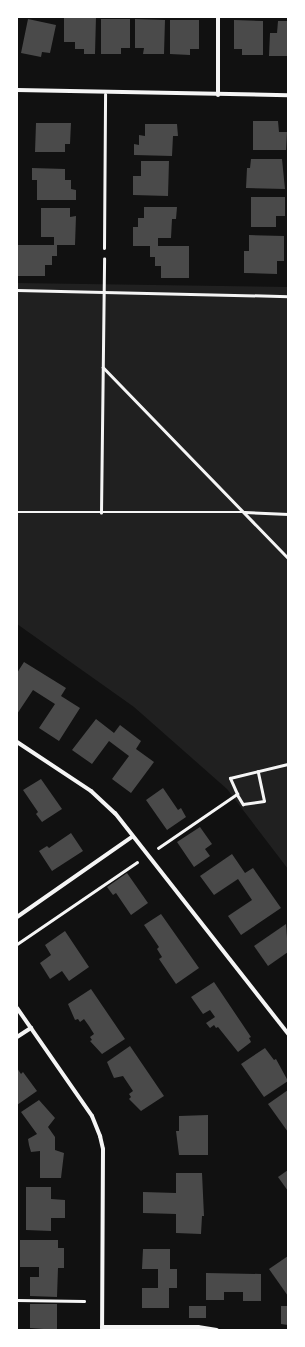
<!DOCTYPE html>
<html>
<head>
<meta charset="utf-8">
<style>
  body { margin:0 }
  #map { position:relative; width:305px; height:1347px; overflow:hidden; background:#111; font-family:Signika,sans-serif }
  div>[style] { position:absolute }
  .green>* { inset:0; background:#202020 }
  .building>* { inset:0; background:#4a4a4a }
  .path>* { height:2.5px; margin:-1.25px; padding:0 1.25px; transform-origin:1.25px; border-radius:1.25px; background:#f5f5f5 }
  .service>* { height:3px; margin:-1.5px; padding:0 1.5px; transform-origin:1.5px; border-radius:1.5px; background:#f5f5f5 }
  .minor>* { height:4px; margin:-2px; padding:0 2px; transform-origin:2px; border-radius:2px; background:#f5f5f5 }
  span { translate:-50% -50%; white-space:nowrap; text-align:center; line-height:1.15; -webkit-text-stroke:3px #fff; paint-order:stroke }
  .frame { position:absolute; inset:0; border:18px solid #fff; pointer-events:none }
</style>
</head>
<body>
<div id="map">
  <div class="green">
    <i style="clip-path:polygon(17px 283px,288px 287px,288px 869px,227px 789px,134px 707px,17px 624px)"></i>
  </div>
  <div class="building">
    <i style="clip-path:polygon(64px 17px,96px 17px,95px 54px,84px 54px,84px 49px,75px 49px,75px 42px,64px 42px)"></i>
    <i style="clip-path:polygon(28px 19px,56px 25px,50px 53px,42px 52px,41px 57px,21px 53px)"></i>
    <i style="clip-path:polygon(101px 19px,130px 19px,130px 48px,121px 48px,121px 54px,101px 54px)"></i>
    <i style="clip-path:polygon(135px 19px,165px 20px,164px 54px,143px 54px,144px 48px,135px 48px)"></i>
    <i style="clip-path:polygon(170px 20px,199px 20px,199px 49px,190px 49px,190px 55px,170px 54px)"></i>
    <i style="clip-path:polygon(234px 20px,263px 21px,263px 55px,242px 55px,242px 49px,234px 49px)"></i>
    <i style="clip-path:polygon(278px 21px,288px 21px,288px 56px,269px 56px,270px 33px,277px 33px)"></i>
    <i style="clip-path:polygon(253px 121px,278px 121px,279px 132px,287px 132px,286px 150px,253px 150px)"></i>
    <i style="clip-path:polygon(36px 123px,71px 123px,70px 144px,65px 144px,65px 152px,35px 152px)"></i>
    <i style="clip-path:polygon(145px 124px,177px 124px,178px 136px,173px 136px,172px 156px,134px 155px,134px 144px,139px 145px,139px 135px,145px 136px)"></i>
    <i style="clip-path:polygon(251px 159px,282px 159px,285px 189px,246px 188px,247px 168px,250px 168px)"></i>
    <i style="clip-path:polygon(141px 161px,169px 161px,168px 196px,133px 195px,133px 176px,141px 176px)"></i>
    <i style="clip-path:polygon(32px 168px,65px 169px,65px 180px,71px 180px,71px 189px,76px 190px,76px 200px,37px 200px,37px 180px,32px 180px)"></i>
    <i style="clip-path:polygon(251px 197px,285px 197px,285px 216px,276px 216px,276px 227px,251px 227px)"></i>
    <i style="clip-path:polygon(144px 207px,177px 207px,176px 219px,172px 219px,171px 238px,158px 238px,158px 246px,189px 246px,189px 278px,161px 278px,161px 266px,155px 266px,155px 257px,150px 257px,150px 246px,133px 246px,133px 227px,138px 227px,138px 218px,144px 218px)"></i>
    <i style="clip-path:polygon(41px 208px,70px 208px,70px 217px,76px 216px,75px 245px,57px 245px,57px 256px,52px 256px,52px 265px,45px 265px,45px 276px,18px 276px,18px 245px,54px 245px,54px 237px,41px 237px)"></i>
    <i style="clip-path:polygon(249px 235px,284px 236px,284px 261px,277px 261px,277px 274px,244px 273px,244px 251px,249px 251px)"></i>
    <i style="clip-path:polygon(24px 662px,66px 688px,61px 696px,80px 708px,59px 741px,39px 728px,55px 704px,33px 690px,17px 714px,17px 673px)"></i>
    <i style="clip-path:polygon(96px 719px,114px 733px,120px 725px,141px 741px,136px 749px,154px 762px,131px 793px,112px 779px,129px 756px,109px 741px,92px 764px,72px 750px)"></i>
    <i style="clip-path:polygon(41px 779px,62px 809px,42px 822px,36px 814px,38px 812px,23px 790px)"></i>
    <i style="clip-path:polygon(163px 788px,178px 810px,181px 808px,186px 817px,167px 830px,146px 800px)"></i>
    <i style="clip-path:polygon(200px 827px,212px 844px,205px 849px,210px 856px,194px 867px,177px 842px)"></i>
    <i style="clip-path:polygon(71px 833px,83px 851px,52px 871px,39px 851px,47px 846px,49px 848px)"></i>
    <i style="clip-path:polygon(232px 854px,245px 873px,253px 868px,281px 908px,241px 935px,228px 916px,252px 900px,238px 879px,214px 895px,200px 876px)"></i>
    <i style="clip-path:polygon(127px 873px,148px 903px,131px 915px,116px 893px,113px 895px,107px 887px)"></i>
    <i style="clip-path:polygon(161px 914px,199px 968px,176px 984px,159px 959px,162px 957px,157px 949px,159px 947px,144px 925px)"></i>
    <i style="clip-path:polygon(286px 924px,288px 952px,268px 966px,254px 946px)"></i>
    <i style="clip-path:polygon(65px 931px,89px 967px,69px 981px,62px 971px,50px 979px,40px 963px,51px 955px,45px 945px)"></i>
    <i style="clip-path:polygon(214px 982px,251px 1037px,249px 1038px,251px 1042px,238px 1052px,218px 1027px,216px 1028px,214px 1025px,210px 1028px,206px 1023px,215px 1017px,210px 1010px,203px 1014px,191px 997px)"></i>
    <i style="clip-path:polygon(91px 989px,125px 1039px,102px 1054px,90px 1041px,92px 1040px,90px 1037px,94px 1034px,89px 1026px,84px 1019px,80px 1022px,78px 1019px,75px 1020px,68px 1004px)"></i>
    <i style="clip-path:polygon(130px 1046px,164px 1096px,141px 1111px,129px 1099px,131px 1097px,129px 1094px,133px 1091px,123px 1076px,114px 1078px,107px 1062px)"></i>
    <i style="clip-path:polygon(265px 1048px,274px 1060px,276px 1059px,288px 1081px,264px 1097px,241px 1064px)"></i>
    <i style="clip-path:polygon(17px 1068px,21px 1074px,23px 1072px,37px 1091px,17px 1105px)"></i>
    <i style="clip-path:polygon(288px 1090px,288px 1132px,268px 1104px)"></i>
    <i style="clip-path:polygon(39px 1100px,55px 1118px,48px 1127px,55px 1137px,55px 1150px,64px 1153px,61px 1178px,40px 1178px,40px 1151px,31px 1152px,29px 1145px,28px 1139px,37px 1134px,21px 1112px)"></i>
    <i style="clip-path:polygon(208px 1115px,208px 1155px,179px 1155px,176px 1131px,179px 1131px,179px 1116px)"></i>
    <i style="clip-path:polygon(288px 1170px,288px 1191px,278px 1177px)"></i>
    <i style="clip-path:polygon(176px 1173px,202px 1173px,204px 1216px,202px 1216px,201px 1234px,176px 1233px,176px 1214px,143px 1213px,143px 1192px,176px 1193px)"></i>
    <i style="clip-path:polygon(26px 1187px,51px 1187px,51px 1199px,65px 1200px,65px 1218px,51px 1218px,51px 1231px,26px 1230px)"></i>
    <i style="clip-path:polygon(20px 1240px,58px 1240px,58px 1248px,64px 1248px,64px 1268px,58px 1268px,57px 1297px,30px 1296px,30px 1277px,39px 1277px,39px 1267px,20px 1267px)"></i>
    <i style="clip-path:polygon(143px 1249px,170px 1249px,170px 1269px,177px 1269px,177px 1288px,169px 1288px,169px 1308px,142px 1308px,142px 1288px,158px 1288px,158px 1269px,142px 1269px)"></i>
    <i style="clip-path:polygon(288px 1256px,288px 1296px,269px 1269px)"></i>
    <i style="clip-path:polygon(206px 1273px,261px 1274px,261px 1301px,243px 1301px,243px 1292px,224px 1292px,224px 1300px,206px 1300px)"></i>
    <i style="clip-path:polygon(30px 1304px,57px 1304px,57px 1330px,30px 1328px)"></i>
    <i style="clip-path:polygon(189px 1306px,206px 1306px,206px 1318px,189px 1318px)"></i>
    <i style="clip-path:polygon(281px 1306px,288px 1306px,288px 1325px,281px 1324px)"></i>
  </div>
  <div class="path">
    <i style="left:17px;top:290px;width:271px;rotate:1.3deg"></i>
    <i style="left:103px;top:367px;width:266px;rotate:45.9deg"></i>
    <i style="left:17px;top:512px;width:228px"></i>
    <i style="left:245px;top:512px;width:43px;rotate:2.7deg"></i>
    <i style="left:101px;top:513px;width:254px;rotate:-89.3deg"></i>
    <i style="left:237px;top:794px;width:12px;rotate:59deg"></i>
    <i style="left:243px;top:804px;width:21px;rotate:-8deg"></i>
    <i style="left:264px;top:801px;width:30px;rotate:-102deg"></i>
    <i style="left:158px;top:848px;width:96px;rotate:-34.4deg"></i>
    <i style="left:237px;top:794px;width:17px;rotate:-114deg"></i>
    <i style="left:230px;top:778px;width:60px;rotate:-13.6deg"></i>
    <i style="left:17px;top:944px;width:145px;rotate:-34.3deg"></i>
    <i style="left:17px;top:1300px;width:67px;rotate:0.9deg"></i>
  </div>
  <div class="service">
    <i style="left:104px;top:248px;width:154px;rotate:-89.6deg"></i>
  </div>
  <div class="minor">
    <i style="left:17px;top:90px;width:271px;rotate:1.1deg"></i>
    <i style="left:218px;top:95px;width:78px;rotate:-90deg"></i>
    <i style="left:17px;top:742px;width:89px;rotate:33.5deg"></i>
    <i style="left:91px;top:791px;width:33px;rotate:43deg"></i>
    <i style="left:115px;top:813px;width:281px;rotate:51.9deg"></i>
    <i style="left:17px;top:917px;width:141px;rotate:-34.9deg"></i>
    <i style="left:17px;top:1008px;width:131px;rotate:55.2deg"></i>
    <i style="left:92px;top:1116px;width:22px;rotate:68deg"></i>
    <i style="left:100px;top:1136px;width:13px;rotate:77deg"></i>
    <i style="left:103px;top:1149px;width:181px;rotate:90.3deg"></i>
    <i style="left:17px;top:1037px;width:17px;rotate:-33deg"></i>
    <i style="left:102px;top:1327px;width:96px"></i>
    <i style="left:198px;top:1327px;width:19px;rotate:9deg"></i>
  </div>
  <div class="frame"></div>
</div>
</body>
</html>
